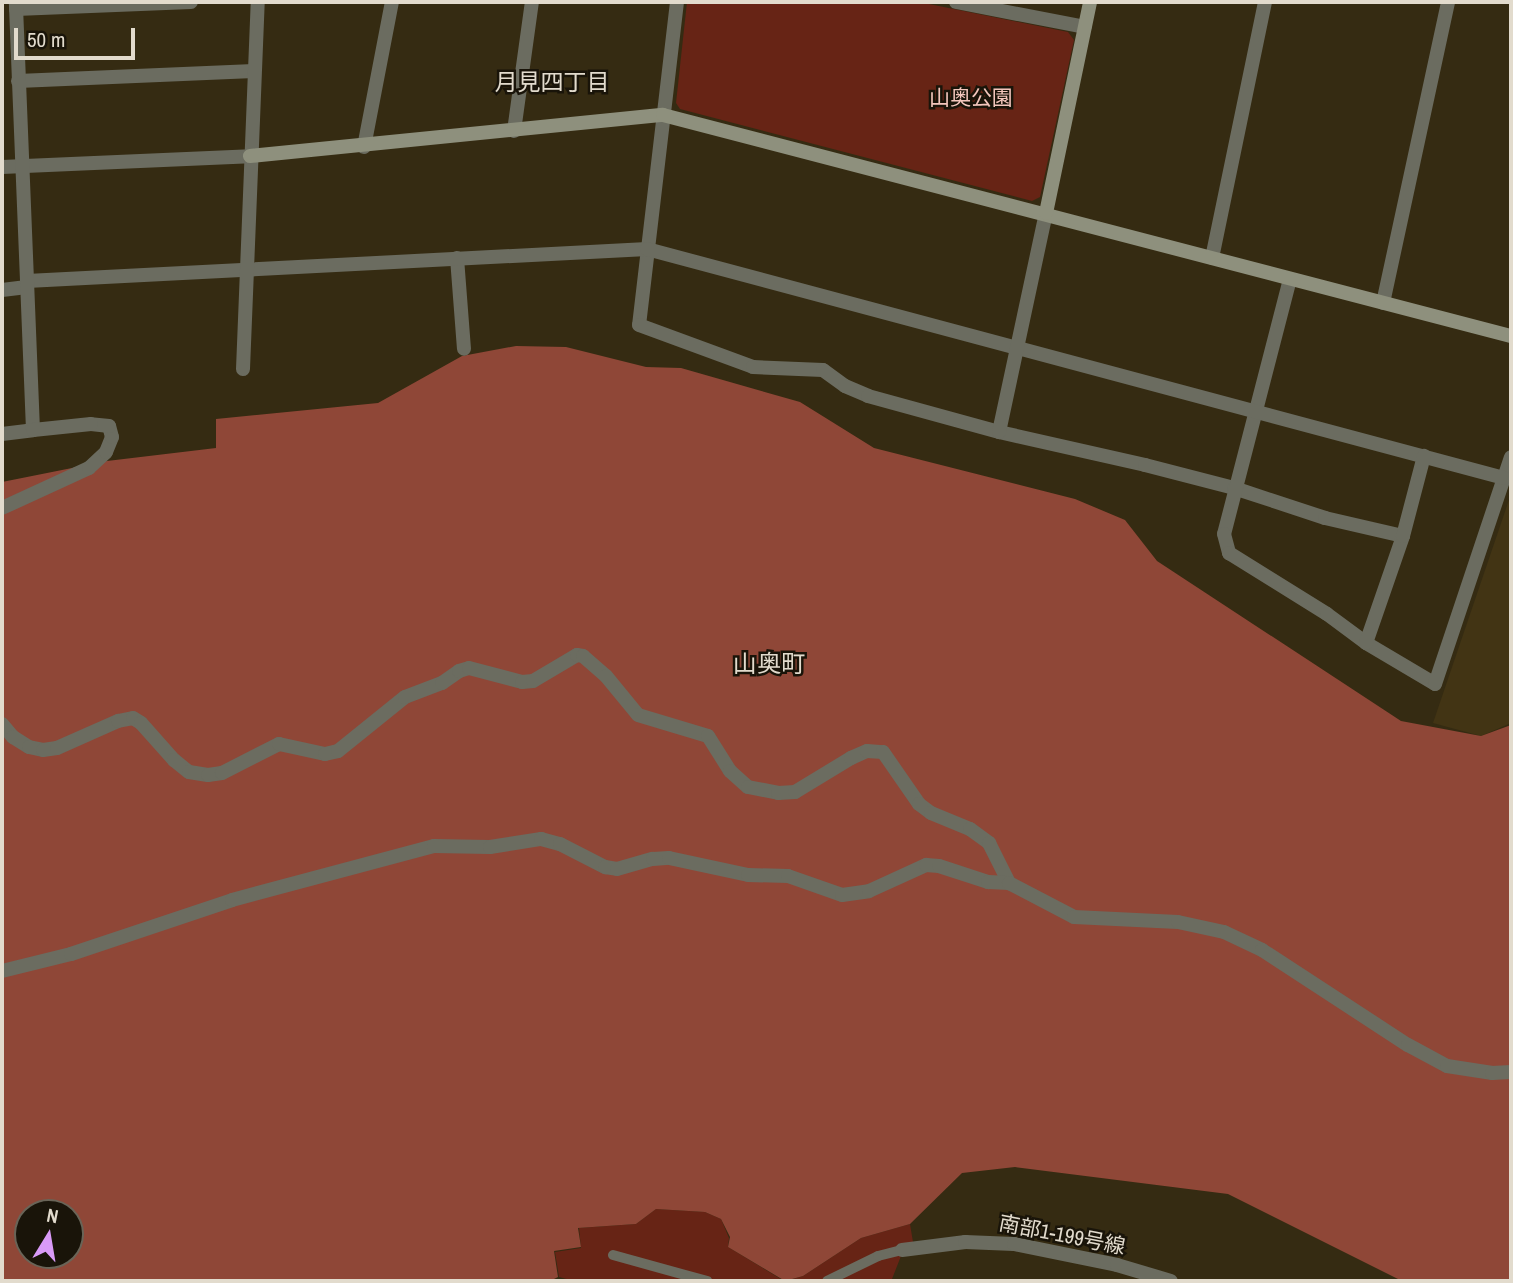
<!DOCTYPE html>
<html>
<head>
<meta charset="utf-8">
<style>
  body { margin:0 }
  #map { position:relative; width:1513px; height:1283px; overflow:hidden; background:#352b12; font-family:"Archivo Narrow","Noto Sans JP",sans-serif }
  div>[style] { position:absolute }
  .built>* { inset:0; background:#423414 }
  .green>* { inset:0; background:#672415 }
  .forest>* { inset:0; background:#8f4737 }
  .lane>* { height:10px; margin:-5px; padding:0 5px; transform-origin:5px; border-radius:5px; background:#6b6c60 }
  .street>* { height:14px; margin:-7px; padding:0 7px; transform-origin:7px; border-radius:7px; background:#6b6c60 }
  .secondary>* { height:14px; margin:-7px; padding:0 7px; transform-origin:7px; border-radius:7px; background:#8e907d }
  span { translate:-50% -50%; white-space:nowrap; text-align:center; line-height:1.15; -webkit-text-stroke:5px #191409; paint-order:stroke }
  .park-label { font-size:21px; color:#f3c6bc }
  .street-label { font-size:21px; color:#e2dbcd }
  .neighbourhood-label { font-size:23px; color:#e2dbcd }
  .quarter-label { font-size:24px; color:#e2dbcd }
  .frame { position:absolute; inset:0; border:4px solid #e2dbcd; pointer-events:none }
  .north { position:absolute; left:14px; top:1199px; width:70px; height:70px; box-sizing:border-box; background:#191409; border:2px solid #696457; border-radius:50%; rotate:11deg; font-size:19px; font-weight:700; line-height:28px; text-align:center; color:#e2dbcd }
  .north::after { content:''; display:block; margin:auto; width:24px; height:32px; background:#d99af7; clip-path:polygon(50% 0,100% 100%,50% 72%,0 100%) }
  .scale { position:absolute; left:14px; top:28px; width:121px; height:32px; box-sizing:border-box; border:4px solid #e2dbcd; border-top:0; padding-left:9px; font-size:21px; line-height:24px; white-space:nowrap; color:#e2dbcd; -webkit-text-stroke:5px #191409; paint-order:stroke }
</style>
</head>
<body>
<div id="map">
  <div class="built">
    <i style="clip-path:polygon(1511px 494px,1511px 723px,1481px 736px,1433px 723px)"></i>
  </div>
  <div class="green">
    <i style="clip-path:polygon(687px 2px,919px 2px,1068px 32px,1074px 40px,1040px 197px,1032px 201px,680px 109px,676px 103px)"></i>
    <i style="clip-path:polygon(656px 1209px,705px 1212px,721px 1219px,729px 1238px,728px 1247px,784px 1281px,574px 1281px,559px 1277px,555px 1252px,581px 1248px,579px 1228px,636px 1224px)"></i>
    <i style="clip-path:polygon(910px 1224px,913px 1242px,901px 1256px,892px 1279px,786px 1281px,803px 1276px,861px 1238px)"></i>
  </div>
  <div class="forest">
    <i style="clip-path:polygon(evenodd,516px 346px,566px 347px,646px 367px,681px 368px,800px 402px,874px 448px,1075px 499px,1125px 520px,1157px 561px,1401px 721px,1481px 736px,1511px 725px,1511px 1281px,1402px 1281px,1228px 1194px,1015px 1167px,962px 1173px,910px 1224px,861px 1238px,803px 1276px,785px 1281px,728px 1247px,730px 1237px,721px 1219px,705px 1212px,656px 1209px,636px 1224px,578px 1228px,581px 1247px,554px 1251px,558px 1277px,550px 1281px,2px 1281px,2px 482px,107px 461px,216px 448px,216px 419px,378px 403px,462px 356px,516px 346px,28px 1213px,70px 1213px,70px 1255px,28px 1255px,28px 1213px)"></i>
  </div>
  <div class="lane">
    <i style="left:613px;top:1255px;width:98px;rotate:15.5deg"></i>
    <i style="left:827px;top:1281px;width:57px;rotate:-26.1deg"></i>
    <i style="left:878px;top:1256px;width:25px;rotate:-14deg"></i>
  </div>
  <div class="street">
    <i style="left:677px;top:2px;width:325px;rotate:96.7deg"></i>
    <i style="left:639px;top:325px;width:121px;rotate:20.2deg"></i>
    <i style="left:753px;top:367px;width:70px;rotate:2.5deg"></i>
    <i style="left:823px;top:370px;width:27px;rotate:36deg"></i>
    <i style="left:845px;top:386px;width:25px;rotate:23deg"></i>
    <i style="left:868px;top:396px;width:136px;rotate:15.4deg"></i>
    <i style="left:999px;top:432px;width:150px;rotate:12.7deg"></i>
    <i style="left:1145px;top:465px;width:92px;rotate:14.5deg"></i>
    <i style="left:1234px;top:488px;width:96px;rotate:18.2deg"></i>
    <i style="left:1325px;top:518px;width:80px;rotate:13deg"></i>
    <i style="left:956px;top:2px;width:131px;rotate:11deg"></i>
    <i style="left:16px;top:9px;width:175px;rotate:-2.3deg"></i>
    <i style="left:18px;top:81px;width:236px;rotate:-2.4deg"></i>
    <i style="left:514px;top:131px;width:130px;rotate:-82.1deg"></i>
    <i style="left:364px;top:147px;width:148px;rotate:-79.1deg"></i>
    <i style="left:2px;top:167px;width:248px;rotate:-2.5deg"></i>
    <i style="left:457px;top:258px;width:91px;rotate:85.6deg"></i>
    <i style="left:1212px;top:258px;width:261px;rotate:-78.3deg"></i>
    <i style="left:1290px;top:279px;width:263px;rotate:104.5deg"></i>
    <i style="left:1224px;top:534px;width:20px;rotate:75deg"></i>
    <i style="left:1229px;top:553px;width:115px;rotate:31.9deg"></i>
    <i style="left:1327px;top:614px;width:49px;rotate:36.6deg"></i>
    <i style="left:1366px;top:643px;width:80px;rotate:30.7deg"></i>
    <i style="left:1435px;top:684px;width:239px;rotate:-71.5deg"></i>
    <i style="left:27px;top:281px;width:621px;rotate:-2.95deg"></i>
    <i style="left:647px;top:249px;width:887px;rotate:14.96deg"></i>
    <i style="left:2px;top:290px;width:25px;rotate:-7deg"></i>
    <i style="left:1383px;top:303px;width:308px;rotate:-77.8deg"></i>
    <i style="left:243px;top:369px;width:367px;rotate:-87.7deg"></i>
    <i style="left:999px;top:432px;width:224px;rotate:-77.9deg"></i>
    <i style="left:2px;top:434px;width:31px;rotate:-7deg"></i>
    <i style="left:33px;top:430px;width:428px;rotate:-92.3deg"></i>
    <i style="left:2px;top:508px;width:96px;rotate:-24.7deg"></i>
    <i style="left:89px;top:468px;width:23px;rotate:-43deg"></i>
    <i style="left:106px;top:452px;width:16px;rotate:-68deg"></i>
    <i style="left:112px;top:437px;width:11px;rotate:-105deg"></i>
    <i style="left:109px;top:426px;width:18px;rotate:-174deg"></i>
    <i style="left:91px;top:424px;width:58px;rotate:174.1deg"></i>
    <i style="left:1366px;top:643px;width:113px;rotate:-70.9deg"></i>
    <i style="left:1403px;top:536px;width:83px;rotate:-75.3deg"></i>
    <i style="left:2px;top:724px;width:17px;rotate:50deg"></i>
    <i style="left:13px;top:737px;width:19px;rotate:32deg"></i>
    <i style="left:29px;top:747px;width:14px;rotate:12deg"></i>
    <i style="left:43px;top:750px;width:14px;rotate:-8deg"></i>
    <i style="left:57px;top:748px;width:67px;rotate:-23.9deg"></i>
    <i style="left:118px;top:721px;width:15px;rotate:-11deg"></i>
    <i style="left:133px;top:718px;width:9px;rotate:32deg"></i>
    <i style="left:141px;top:723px;width:50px;rotate:48.3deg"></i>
    <i style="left:174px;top:760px;width:19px;rotate:39deg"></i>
    <i style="left:189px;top:772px;width:19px;rotate:9deg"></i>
    <i style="left:208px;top:775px;width:14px;rotate:-8deg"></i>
    <i style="left:222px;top:773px;width:64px;rotate:-27deg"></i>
    <i style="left:279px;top:744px;width:47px;rotate:12.3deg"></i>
    <i style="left:325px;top:754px;width:13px;rotate:-13deg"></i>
    <i style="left:338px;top:751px;width:86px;rotate:-38.9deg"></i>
    <i style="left:405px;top:697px;width:40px;rotate:-21deg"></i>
    <i style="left:442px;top:683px;width:21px;rotate:-35deg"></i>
    <i style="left:459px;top:671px;width:10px;rotate:-17deg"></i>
    <i style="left:469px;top:668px;width:55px;rotate:14.8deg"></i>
    <i style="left:522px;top:682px;width:11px;rotate:-5deg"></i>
    <i style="left:533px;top:681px;width:51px;rotate:-30.6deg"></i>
    <i style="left:577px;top:655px;width:6px;rotate:9deg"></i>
    <i style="left:583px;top:656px;width:30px;rotate:41deg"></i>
    <i style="left:606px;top:676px;width:50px;rotate:50.6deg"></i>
    <i style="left:638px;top:715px;width:73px;rotate:16.7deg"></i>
    <i style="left:708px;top:736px;width:41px;rotate:57.8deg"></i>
    <i style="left:730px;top:771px;width:24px;rotate:42deg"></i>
    <i style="left:748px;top:787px;width:31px;rotate:11deg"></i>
    <i style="left:778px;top:793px;width:17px;rotate:-3deg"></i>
    <i style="left:795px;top:792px;width:66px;rotate:-31.3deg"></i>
    <i style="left:851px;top:758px;width:17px;rotate:-24deg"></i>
    <i style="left:867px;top:751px;width:16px;rotate:4deg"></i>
    <i style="left:883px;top:752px;width:63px;rotate:55.3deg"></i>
    <i style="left:919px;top:804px;width:15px;rotate:37deg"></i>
    <i style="left:931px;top:813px;width:42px;rotate:22.3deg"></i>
    <i style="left:970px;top:829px;width:24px;rotate:36deg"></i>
    <i style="left:989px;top:843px;width:45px;rotate:63.4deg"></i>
    <i style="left:2px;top:971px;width:71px;rotate:-13.8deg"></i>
    <i style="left:71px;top:954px;width:170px;rotate:-18.5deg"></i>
    <i style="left:232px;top:900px;width:209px;rotate:-15deg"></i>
    <i style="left:434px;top:846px;width:56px;rotate:1deg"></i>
    <i style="left:490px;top:847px;width:52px;rotate:-8.9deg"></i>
    <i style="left:541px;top:839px;width:20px;rotate:15deg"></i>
    <i style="left:560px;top:844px;width:51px;rotate:27.1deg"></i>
    <i style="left:605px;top:867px;width:12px;rotate:9deg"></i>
    <i style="left:617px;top:869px;width:37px;rotate:-16deg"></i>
    <i style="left:653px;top:859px;width:16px;rotate:-4deg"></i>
    <i style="left:669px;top:858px;width:81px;rotate:12.1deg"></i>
    <i style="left:748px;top:875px;width:40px;rotate:1.4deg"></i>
    <i style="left:788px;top:876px;width:57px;rotate:19.4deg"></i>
    <i style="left:842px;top:895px;width:27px;rotate:-8deg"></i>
    <i style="left:869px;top:891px;width:63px;rotate:-24.5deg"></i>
    <i style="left:926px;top:865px;width:13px;rotate:4deg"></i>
    <i style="left:939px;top:866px;width:52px;rotate:18.1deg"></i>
    <i style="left:988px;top:882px;width:21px;rotate:3deg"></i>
    <i style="left:1009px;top:883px;width:73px;rotate:27.6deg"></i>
    <i style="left:1074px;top:917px;width:104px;rotate:2.8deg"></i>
    <i style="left:1178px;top:922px;width:47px;rotate:12.3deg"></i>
    <i style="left:1224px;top:932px;width:42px;rotate:25.3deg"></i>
    <i style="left:1262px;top:950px;width:174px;rotate:33.1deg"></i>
    <i style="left:1408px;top:1045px;width:44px;rotate:28.3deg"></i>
    <i style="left:1447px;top:1066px;width:46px;rotate:8.8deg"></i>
    <i style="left:1492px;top:1073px;width:19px;rotate:-3deg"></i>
    <i style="left:902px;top:1250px;width:64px;rotate:-7.2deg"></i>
    <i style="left:965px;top:1242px;width:49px;rotate:2.3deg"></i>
    <i style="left:1014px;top:1244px;width:105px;rotate:11.5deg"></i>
    <i style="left:1117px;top:1265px;width:56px;rotate:16.5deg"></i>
  </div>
  <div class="secondary">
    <i style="left:250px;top:156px;width:415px;rotate:-5.7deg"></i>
    <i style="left:663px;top:115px;width:876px;rotate:14.61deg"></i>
    <i style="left:1046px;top:213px;width:216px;rotate:-78.2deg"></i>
  </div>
  <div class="park-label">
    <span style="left:971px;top:98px">山奥公園</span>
  </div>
  <div class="street-label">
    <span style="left:1062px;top:1235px;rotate:11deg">南部1-199号線</span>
  </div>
  <div class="neighbourhood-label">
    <span style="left:552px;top:82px">月見四丁目</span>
  </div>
  <div class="quarter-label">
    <span style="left:769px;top:664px">山奥町</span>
  </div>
  <div class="frame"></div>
  <div class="north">N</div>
  <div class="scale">50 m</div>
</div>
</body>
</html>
